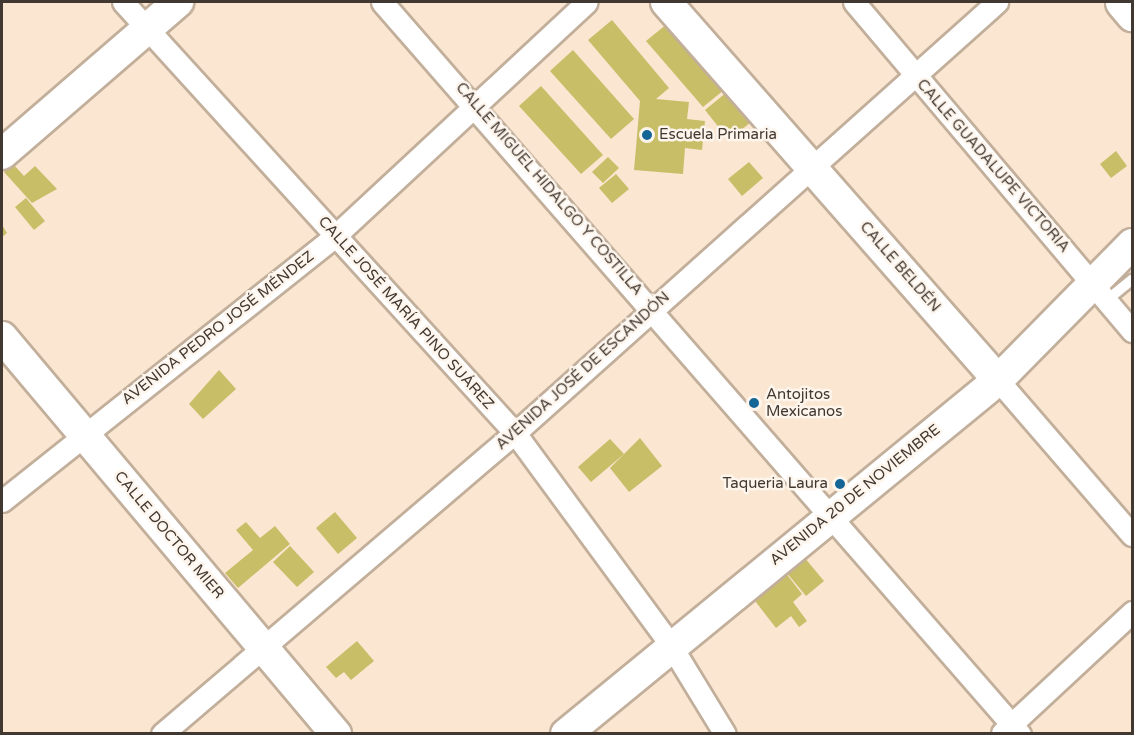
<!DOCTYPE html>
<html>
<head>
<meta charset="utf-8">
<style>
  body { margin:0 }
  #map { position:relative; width:1134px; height:735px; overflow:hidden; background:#fae6d1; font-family:"Varela Round",sans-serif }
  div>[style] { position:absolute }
  .building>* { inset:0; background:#c8be67 }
  .roads { filter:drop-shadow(2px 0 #c2af9b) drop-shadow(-2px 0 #c2af9b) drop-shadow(0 2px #c2af9b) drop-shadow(0 -2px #c2af9b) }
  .lane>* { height:10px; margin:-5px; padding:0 5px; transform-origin:5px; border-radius:5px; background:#fff }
  .street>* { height:21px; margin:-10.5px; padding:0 10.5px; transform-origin:10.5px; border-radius:10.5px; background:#fff }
  .secondary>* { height:30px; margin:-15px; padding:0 15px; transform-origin:15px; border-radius:15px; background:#fff }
  .highway>* { height:33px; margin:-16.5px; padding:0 16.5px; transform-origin:16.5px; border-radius:16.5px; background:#fff }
  .dots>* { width:16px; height:16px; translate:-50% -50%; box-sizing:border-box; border:3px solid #fef5ed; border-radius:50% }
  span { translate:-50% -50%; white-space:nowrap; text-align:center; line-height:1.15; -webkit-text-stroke:5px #fef5ed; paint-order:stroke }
  .poi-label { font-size:15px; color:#413931 }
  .left { translate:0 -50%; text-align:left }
  .right { translate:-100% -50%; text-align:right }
  .street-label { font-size:15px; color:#413931 }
  .frame { position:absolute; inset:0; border:3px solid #413931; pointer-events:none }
</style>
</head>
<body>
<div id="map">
  <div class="building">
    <i style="clip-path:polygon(612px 20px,669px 88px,656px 99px,689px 102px,687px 119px,705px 121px,702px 150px,685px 148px,683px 174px,634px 170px,640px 101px,588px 40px)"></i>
    <i style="clip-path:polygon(667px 24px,724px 90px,703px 107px,646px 41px)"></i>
    <i style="clip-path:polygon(573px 50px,634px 119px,611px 139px,550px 71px)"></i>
    <i style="clip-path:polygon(541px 86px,603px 155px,581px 174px,519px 106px)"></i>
    <i style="clip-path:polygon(727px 92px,751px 122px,729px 140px,705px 110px)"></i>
    <i style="clip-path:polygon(1116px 151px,1127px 166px,1111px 178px,1100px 164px)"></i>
    <i style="clip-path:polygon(608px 157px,619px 168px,603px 183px,592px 172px)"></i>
    <i style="clip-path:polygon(749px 162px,763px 178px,742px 196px,728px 179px)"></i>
    <i style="clip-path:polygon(13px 164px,24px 176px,35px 166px,57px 189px,32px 203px,4px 172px)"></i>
    <i style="clip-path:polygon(616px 174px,629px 189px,612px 203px,599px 188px)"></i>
    <i style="clip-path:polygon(26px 198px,45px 221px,34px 230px,15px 207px)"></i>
    <i style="clip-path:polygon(2px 225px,7px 233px,2px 237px)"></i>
    <i style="clip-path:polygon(219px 370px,236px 389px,203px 419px,189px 404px)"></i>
    <i style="clip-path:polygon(640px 438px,662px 466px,629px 492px,610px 468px)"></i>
    <i style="clip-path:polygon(610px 439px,624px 454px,591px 482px,578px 467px)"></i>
    <i style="clip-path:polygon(335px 512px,357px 538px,338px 554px,316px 528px)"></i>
    <i style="clip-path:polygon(246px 522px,260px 538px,275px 526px,290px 544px,238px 588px,225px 573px,253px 550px,236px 530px)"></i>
    <i style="clip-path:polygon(290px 546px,314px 572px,297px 587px,273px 562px)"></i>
    <i style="clip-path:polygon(799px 551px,824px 581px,806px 596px,781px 566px)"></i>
    <i style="clip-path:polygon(785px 572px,802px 594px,793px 602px,807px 621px,799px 627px,791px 616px,776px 628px,752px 597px)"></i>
    <i style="clip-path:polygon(357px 641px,374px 661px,351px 680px,344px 672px,336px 678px,326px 667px)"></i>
  </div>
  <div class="roads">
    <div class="lane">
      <i style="left:1107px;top:300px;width:32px;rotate:-39deg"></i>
    </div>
    <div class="street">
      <i style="left:123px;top:2px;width:583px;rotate:47.71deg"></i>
      <i style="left:515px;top:433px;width:262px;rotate:53.7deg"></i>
      <i style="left:670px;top:644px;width:105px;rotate:58.6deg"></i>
      <i style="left:382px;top:2px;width:971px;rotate:48.93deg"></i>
      <i style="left:854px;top:2px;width:431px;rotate:49.8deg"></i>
      <i style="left:998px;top:380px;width:205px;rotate:49.2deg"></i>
      <i style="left:2px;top:501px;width:427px;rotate:-38.5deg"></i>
      <i style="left:336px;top:235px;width:342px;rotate:-42.9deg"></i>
      <i style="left:1002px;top:733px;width:178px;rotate:-42.9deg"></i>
      <i style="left:162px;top:734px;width:464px;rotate:-40.5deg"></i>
      <i style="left:515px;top:433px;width:647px;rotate:-41.8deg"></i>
    </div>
    <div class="secondary">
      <i style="left:666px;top:2px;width:503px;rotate:48.71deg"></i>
      <i style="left:2px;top:154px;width:233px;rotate:-40.8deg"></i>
      <i style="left:2px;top:337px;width:519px;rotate:49.93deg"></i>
      <i style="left:566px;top:734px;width:559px;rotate:-39.33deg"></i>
      <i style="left:998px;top:380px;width:191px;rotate:-45.4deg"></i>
    </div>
    <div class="highway">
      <i style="left:1122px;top:2px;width:16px;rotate:50deg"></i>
    </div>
  </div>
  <div class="dots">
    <i style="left:647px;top:135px;background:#166597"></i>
    <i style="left:754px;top:403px;background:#166597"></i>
    <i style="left:840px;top:484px;background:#166597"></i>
  </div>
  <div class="poi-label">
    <span class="left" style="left:659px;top:135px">Escuela Primaria</span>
    <span class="left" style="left:766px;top:403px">Antojitos<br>Mexicanos</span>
    <span class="right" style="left:828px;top:484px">Taqueria Laura</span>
  </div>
  <div class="street-label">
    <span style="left:993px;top:166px;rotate:49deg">CALLE GUADALUPE VICTORIA</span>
    <span style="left:549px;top:189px;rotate:49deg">CALLE MIGUEL HIDALGO Y COSTILLA</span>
    <span style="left:900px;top:267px;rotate:49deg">CALLE BELDÉN</span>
    <span style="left:406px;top:313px;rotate:48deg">CALLE JOSÉ MARÍA PINO SUÁREZ</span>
    <span style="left:218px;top:328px;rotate:-38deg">AVENIDA PEDRO JOSÉ MÉNDEZ</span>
    <span style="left:583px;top:371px;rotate:-42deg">AVENIDA JOSÉ DE ESCANDÓN</span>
    <span style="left:855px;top:495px;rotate:-39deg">AVENIDA 20 DE NOVIEMBRE</span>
    <span style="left:169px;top:535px;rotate:50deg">CALLE DOCTOR MIER</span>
  </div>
  <div class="frame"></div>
</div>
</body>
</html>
